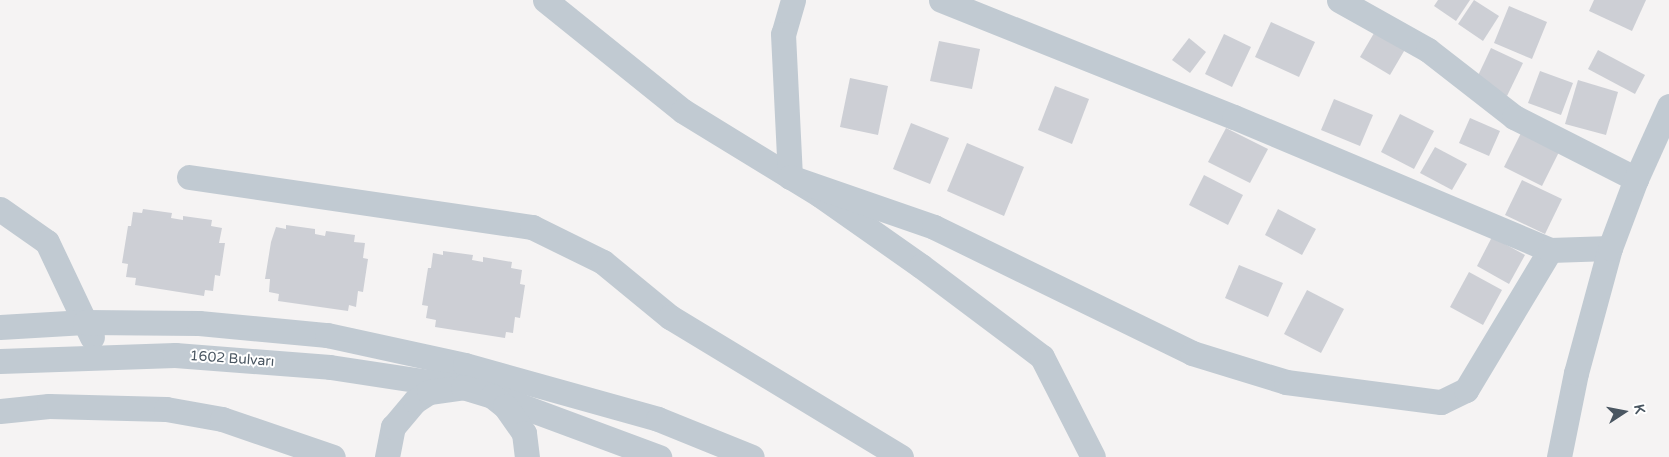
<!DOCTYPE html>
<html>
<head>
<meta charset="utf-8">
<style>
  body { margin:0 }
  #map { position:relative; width:1669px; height:457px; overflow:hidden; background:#f5f3f3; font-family:"Varela Round",sans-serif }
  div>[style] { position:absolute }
  .building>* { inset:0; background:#cdcfd5 }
  .minor>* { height:25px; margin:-12.5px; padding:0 12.5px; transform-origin:12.5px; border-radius:12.5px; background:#c1cad2 }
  span { translate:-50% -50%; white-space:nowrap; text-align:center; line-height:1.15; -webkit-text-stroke:4px #fff; paint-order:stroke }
  .street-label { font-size:14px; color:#4a5661 }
  .north { position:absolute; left:1599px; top:387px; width:50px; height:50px; -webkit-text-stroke:4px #fff; paint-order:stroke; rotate:79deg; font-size:14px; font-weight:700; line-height:20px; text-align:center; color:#4a5661 }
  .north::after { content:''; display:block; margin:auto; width:18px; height:22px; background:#4a5661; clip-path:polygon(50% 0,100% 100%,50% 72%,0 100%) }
</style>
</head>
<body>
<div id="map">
  <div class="building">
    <i style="clip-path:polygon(1438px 0,1470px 0,1456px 21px,1434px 6px)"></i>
    <i style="clip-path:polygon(1474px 0,1499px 16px,1483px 41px,1458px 24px)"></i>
    <i style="clip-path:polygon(1594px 0,1646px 0,1632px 31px,1589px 11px)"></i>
    <i style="clip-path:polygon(1509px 6px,1547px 22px,1532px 59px,1494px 43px)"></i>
    <i style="clip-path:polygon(1271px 22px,1315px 42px,1299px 77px,1255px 57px)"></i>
    <i style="clip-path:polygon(1377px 28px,1407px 46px,1390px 75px,1360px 57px)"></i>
    <i style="clip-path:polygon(1224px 34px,1251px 47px,1232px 87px,1205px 74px)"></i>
    <i style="clip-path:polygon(1189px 38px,1206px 52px,1190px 73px,1172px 60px)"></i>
    <i style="clip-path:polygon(939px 41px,980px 49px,972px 89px,930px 81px)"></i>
    <i style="clip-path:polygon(1491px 48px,1523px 63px,1507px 96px,1475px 82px)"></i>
    <i style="clip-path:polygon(1598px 50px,1645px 75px,1635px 94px,1588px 69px)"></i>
    <i style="clip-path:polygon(1540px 71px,1573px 83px,1561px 115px,1528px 103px)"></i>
    <i style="clip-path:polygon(850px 78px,888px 86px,878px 135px,840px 127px)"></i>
    <i style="clip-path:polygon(1578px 80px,1618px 92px,1606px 135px,1565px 124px)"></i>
    <i style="clip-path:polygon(1055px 86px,1089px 99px,1072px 144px,1038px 130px)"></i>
    <i style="clip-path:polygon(1334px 99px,1373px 115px,1360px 146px,1321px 130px)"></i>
    <i style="clip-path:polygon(1400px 114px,1434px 131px,1414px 169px,1381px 152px)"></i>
    <i style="clip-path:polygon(1470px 118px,1500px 131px,1489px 156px,1459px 143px)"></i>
    <i style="clip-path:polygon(911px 123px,949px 138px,930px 184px,893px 169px)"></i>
    <i style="clip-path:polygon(1226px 128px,1268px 149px,1250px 183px,1208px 162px)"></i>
    <i style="clip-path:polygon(1521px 133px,1559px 152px,1542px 186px,1504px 167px)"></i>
    <i style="clip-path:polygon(967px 143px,1024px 167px,1004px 216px,947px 191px)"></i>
    <i style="clip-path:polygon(1435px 147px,1467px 164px,1452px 190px,1420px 173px)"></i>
    <i style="clip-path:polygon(1204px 175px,1243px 195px,1228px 225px,1189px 205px)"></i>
    <i style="clip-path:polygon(1522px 180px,1562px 199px,1545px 234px,1505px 215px)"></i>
    <i style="clip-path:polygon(143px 209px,172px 213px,171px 218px,183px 220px,183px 216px,212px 220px,211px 226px,222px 228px,219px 243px,225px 243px,220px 276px,215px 275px,213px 291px,205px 290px,204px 296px,135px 285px,136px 278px,126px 277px,128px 264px,122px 263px,128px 226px,131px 226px,133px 212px,142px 213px)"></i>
    <i style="clip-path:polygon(1278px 209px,1316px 229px,1302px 255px,1265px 235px)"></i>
    <i style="clip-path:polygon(286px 225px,315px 229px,315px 234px,325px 236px,326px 231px,355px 235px,354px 242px,365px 243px,363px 258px,368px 259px,363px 292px,358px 291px,356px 307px,349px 305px,348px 311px,278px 301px,279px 294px,269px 292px,270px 279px,265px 279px,271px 242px,276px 227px,286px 229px)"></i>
    <i style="clip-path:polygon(1492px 237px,1525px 255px,1509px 284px,1477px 266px)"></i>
    <i style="clip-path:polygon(443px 251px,473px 255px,472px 260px,483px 262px,483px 257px,512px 262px,511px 268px,522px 270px,520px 284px,525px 285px,520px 318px,515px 317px,513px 333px,506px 332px,505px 338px,435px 327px,436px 320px,426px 318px,428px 306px,422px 305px,428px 268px,431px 268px,433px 253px,443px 255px)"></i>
    <i style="clip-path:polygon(1239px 265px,1283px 283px,1268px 317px,1225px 298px)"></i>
    <i style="clip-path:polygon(1469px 272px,1502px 290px,1483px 325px,1450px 307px)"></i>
    <i style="clip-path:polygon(1307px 290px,1344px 309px,1321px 353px,1284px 334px)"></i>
  </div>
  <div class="minor">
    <i style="left:545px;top:0;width:177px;rotate:38.8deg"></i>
    <i style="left:683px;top:111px;width:161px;rotate:31.5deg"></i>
    <i style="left:820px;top:195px;width:123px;rotate:35.1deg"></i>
    <i style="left:921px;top:266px;width:151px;rotate:36.9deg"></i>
    <i style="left:1042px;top:357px;width:112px;rotate:63deg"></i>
    <i style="left:793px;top:0;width:35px;rotate:106deg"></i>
    <i style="left:783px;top:34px;width:143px;rotate:87.2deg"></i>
    <i style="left:790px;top:177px;width:152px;rotate:19.1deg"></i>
    <i style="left:934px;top:227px;width:287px;rotate:26deg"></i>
    <i style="left:1192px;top:353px;width:98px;rotate:17.1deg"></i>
    <i style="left:1286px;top:382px;width:156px;rotate:7.4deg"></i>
    <i style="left:1441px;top:402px;width:28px;rotate:-26deg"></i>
    <i style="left:1466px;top:390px;width:163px;rotate:-59deg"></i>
    <i style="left:941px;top:0;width:315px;rotate:21.8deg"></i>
    <i style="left:1234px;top:117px;width:343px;rotate:22.8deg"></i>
    <i style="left:1550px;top:250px;width:60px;rotate:-1.9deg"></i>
    <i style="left:1339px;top:0;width:102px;rotate:29.3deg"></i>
    <i style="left:1428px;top:50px;width:109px;rotate:37.9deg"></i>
    <i style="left:1514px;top:117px;width:137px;rotate:26.9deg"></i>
    <i style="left:189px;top:177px;width:347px;rotate:8.3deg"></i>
    <i style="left:532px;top:227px;width:79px;rotate:26.2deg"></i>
    <i style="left:603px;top:262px;width:87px;rotate:39.4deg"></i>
    <i style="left:670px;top:317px;width:270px;rotate:31.2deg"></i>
    <i style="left:0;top:209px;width:57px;rotate:35.1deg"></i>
    <i style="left:47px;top:242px;width:105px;rotate:64.7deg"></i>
    <i style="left:0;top:327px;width:85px;rotate:-3.4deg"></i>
    <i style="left:85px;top:322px;width:114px;rotate:0.5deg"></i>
    <i style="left:199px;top:323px;width:129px;rotate:5.4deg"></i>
    <i style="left:327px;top:335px;width:141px;rotate:12.3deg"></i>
    <i style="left:465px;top:365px;width:200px;rotate:15.6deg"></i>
    <i style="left:658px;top:419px;width:101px;rotate:22deg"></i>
    <i style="left:0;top:361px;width:175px;rotate:-2deg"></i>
    <i style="left:175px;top:355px;width:155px;rotate:4.4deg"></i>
    <i style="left:330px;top:367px;width:134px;rotate:8.6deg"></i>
    <i style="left:500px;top:398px;width:170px;rotate:20.4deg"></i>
    <i style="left:0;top:411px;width:49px;rotate:-5.8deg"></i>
    <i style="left:49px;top:406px;width:117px;rotate:1.5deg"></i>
    <i style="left:166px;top:409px;width:57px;rotate:10.1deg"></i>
    <i style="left:222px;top:419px;width:117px;rotate:18.9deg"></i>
    <i style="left:387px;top:457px;width:31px;rotate:-79deg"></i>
    <i style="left:393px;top:427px;width:34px;rotate:-50deg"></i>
    <i style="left:415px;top:401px;width:17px;rotate:-33deg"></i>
    <i style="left:429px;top:392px;width:34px;rotate:-8deg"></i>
    <i style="left:463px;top:387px;width:30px;rotate:17deg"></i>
    <i style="left:492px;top:396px;width:16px;rotate:38deg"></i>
    <i style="left:505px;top:406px;width:33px;rotate:55deg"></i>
    <i style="left:524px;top:433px;width:24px;rotate:83deg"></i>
    <i style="left:1559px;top:457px;width:86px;rotate:-78.6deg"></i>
    <i style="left:1576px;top:373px;width:130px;rotate:-74.8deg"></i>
    <i style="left:1610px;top:248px;width:74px;rotate:-69.4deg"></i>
    <i style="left:1636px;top:179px;width:80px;rotate:-65.7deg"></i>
  </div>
  <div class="street-label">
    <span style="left:232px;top:359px;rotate:4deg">1602 Bulvarı</span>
  </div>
  <div class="north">K</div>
</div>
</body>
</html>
